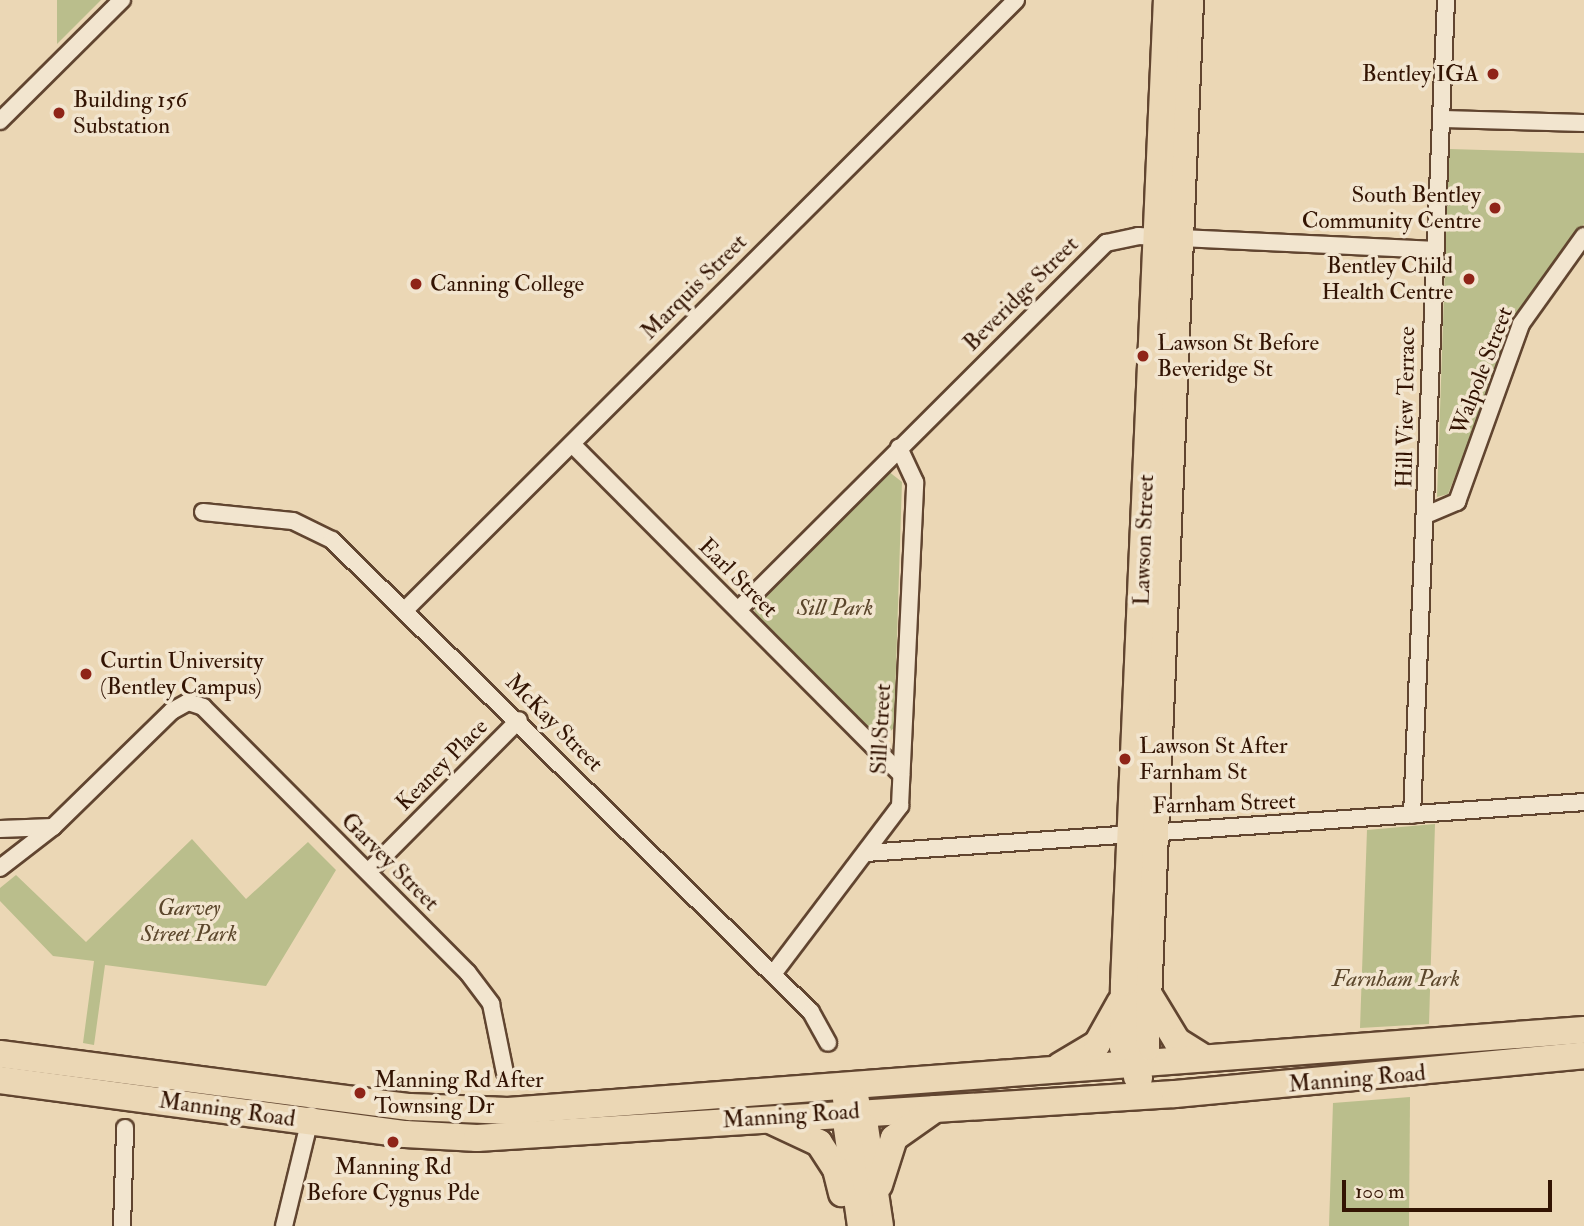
<!DOCTYPE html>
<html>
<head>
<meta charset="utf-8">
<style>
  body { margin:0 }
  #map { position:relative; width:1584px; height:1226px; overflow:hidden; background:#ebd7b5; font-family:"IM FELL Double Pica",serif }
  div>[style] { position:absolute }
  .green>* { inset:0; background:#babe8c }
  .roads { filter:drop-shadow(2px 0 #614530) drop-shadow(-2px 0 #614530) drop-shadow(0 2px #614530) drop-shadow(0 -2px #614530) }
  .minor>* { height:16px; margin:-8px; padding:0 8px; transform-origin:8px; border-radius:8px; background:#f2e5cf }
  .primary>* { height:26px; margin:-13px; padding:0 13px; transform-origin:13px; border-radius:13px; background:#ebd7b5 }
  .dots>* { width:19px; height:19px; translate:-50% -50%; box-sizing:border-box; border:4px solid #f2e5cf; border-radius:50% }
  span { translate:-50% -50%; white-space:nowrap; text-align:center; line-height:1.15; -webkit-text-stroke:7px #f2e5cf; paint-order:stroke }
  .poi-label { font-size:23px; color:#331403 }
  .right { translate:-100% -50%; text-align:right }
  .left { translate:0 -50%; text-align:left }
  .street-label { font-size:23px; color:#331403 }
  .park-label { font-size:23px; color:#5c472c; font-style:italic }
  .scale { position:absolute; left:1342px; top:1180px; width:210px; height:32px; box-sizing:border-box; border:4px solid #331403; border-top:0; padding-left:9px; font-size:21px; line-height:24px; white-space:nowrap; color:#331403; -webkit-text-stroke:5px #f2e5cf; paint-order:stroke }
</style>
</head>
<body>
<div id="map">
  <div class="green">
    <i style="clip-path:polygon(57px 0,101px 0,57px 44px)"></i>
    <i style="clip-path:polygon(1449px 149px,1584px 153px,1584px 224px,1522px 309px,1448px 494px,1437px 497px)"></i>
    <i style="clip-path:polygon(888px 471px,902px 482px,894px 728px,881px 739px,758px 621px,754px 609px,757px 598px)"></i>
    <i style="clip-path:polygon(1435px 824px,1429px 1024px,1360px 1028px,1367px 830px)"></i>
    <i style="clip-path:polygon(192px 839px,246px 899px,308px 842px,336px 870px,266px 986px,105px 965px,94px 1045px,83px 1043px,94px 961px,53px 956px,0 901px,0 888px,16px 875px,86px 942px)"></i>
    <i style="clip-path:polygon(1410px 1097px,1409px 1226px,1329px 1226px,1333px 1103px)"></i>
  </div>
  <div class="roads">
    <div class="minor">
      <i style="left:1443px;top:119px;width:141px;rotate:1.6deg"></i>
      <i style="left:0;top:121px;width:172px;rotate:-44.8deg"></i>
      <i style="left:572px;top:444px;width:466px;rotate:45.1deg"></i>
      <i style="left:203px;top:512px;width:90px;rotate:5.7deg"></i>
      <i style="left:293px;top:521px;width:43px;rotate:26deg"></i>
      <i style="left:332px;top:540px;width:672px;rotate:44.58deg"></i>
      <i style="left:811px;top:1012px;width:35px;rotate:61deg"></i>
      <i style="left:1426px;top:515px;width:34px;rotate:-23deg"></i>
      <i style="left:1457px;top:502px;width:189px;rotate:-70.2deg"></i>
      <i style="left:1521px;top:324px;width:108px;rotate:-54.4deg"></i>
      <i style="left:406px;top:609px;width:862px;rotate:-44.95deg"></i>
      <i style="left:738px;top:610px;width:520px;rotate:-44.92deg"></i>
      <i style="left:1106px;top:243px;width:33px;rotate:-12deg"></i>
      <i style="left:1138px;top:236px;width:294px;rotate:2.7deg"></i>
      <i style="left:1412px;top:815px;width:816px;rotate:-87.61deg"></i>
      <i style="left:0;top:829px;width:53px;rotate:-2.2deg"></i>
      <i style="left:53px;top:827px;width:166px;rotate:-44.3deg"></i>
      <i style="left:172px;top:711px;width:18px;rotate:-29deg"></i>
      <i style="left:188px;top:702px;width:16px;rotate:18deg"></i>
      <i style="left:203px;top:707px;width:375px;rotate:45.1deg"></i>
      <i style="left:468px;top:973px;width:39px;rotate:53deg"></i>
      <i style="left:491px;top:1004px;width:70px;rotate:78.5deg"></i>
      <i style="left:866px;top:853px;width:720px;rotate:-4.06deg"></i>
      <i style="left:0;top:868px;width:67px;rotate:-37.7deg"></i>
      <i style="left:368px;top:872px;width:214px;rotate:-45.2deg"></i>
      <i style="left:773px;top:974px;width:211px;rotate:-52.9deg"></i>
      <i style="left:900px;top:806px;width:324px;rotate:-87.3deg"></i>
      <i style="left:915px;top:482px;width:38px;rotate:-115deg"></i>
      <i style="left:122px;top:1226px;width:98px;rotate:-88.2deg"></i>
      <i style="left:284px;top:1226px;width:114px;rotate:-76.3deg"></i>
    </div>
    <div class="primary">
      <i style="left:1149px;top:995px;width:54px;rotate:58.7deg"></i>
      <i style="left:1177px;top:1041px;width:32px;rotate:32deg"></i>
      <i style="left:0;top:1054px;width:413px;rotate:7.4deg"></i>
      <i style="left:410px;top:1107px;width:98px;rotate:2.3deg"></i>
      <i style="left:508px;top:1111px;width:1079px;rotate:-4.31deg"></i>
      <i style="left:1060px;top:1066px;width:43px;rotate:-30.7deg"></i>
      <i style="left:1097px;top:1044px;width:47px;rotate:-60.7deg"></i>
      <i style="left:1137px;top:1077px;width:31px;rotate:-73deg"></i>
      <i style="left:1146px;top:1047px;width:1048px;rotate:-87.59deg"></i>
      <i style="left:1139px;top:1078px;width:35px;rotate:-117deg"></i>
      <i style="left:1123px;top:1047px;width:64px;rotate:-89.1deg"></i>
      <i style="left:1124px;top:983px;width:984px;rotate:-87.5deg"></i>
      <i style="left:0;top:1080px;width:409px;rotate:7.6deg"></i>
      <i style="left:405px;top:1134px;width:72px;rotate:3.2deg"></i>
      <i style="left:477px;top:1138px;width:699px;rotate:-3.61deg"></i>
      <i style="left:1175px;top:1094px;width:411px;rotate:-5.4deg"></i>
      <i style="left:846px;top:1099px;width:34px;rotate:56deg"></i>
      <i style="left:865px;top:1127px;width:100px;rotate:81.4deg"></i>
      <i style="left:856px;top:1101px;width:28px;rotate:108deg"></i>
      <i style="left:847px;top:1128px;width:99px;rotate:81.9deg"></i>
      <i style="left:772px;top:1121px;width:52px;rotate:25.1deg"></i>
      <i style="left:819px;top:1143px;width:31px;rotate:57deg"></i>
      <i style="left:836px;top:1169px;width:25px;rotate:76deg"></i>
      <i style="left:879px;top:1185px;width:49px;rotate:-72.3deg"></i>
      <i style="left:894px;top:1138px;width:50px;rotate:-35.3deg"></i>
    </div>
  </div>
  <div class="dots">
    <i style="left:1493px;top:74px;background:#8f2418"></i>
    <i style="left:59px;top:113px;background:#8f2418"></i>
    <i style="left:1495px;top:208px;background:#8f2418"></i>
    <i style="left:1469px;top:279px;background:#8f2418"></i>
    <i style="left:416px;top:284px;background:#8f2418"></i>
    <i style="left:1143px;top:356px;background:#8f2418"></i>
    <i style="left:86px;top:674px;background:#8f2418"></i>
    <i style="left:1125px;top:759px;background:#8f2418"></i>
    <i style="left:360px;top:1093px;background:#8f2418"></i>
    <i style="left:393px;top:1142px;background:#8f2418"></i>
  </div>
  <div class="poi-label">
    <span class="right" style="left:1479px;top:74px">Bentley IGA</span>
    <span class="left" style="left:73px;top:113px">Building 156<br>Substation</span>
    <span class="right" style="left:1481px;top:208px">South Bentley<br>Community Centre</span>
    <span class="right" style="left:1453px;top:279px">Bentley Child<br>Health Centre</span>
    <span class="left" style="left:430px;top:284px">Canning College</span>
    <span class="left" style="left:1157px;top:356px">Lawson St Before<br>Beveridge St</span>
    <span class="left" style="left:100px;top:674px">Curtin University<br>(Bentley Campus)</span>
    <span class="left" style="left:1139px;top:759px">Lawson St After<br>Farnham St</span>
    <span class="left" style="left:374px;top:1093px">Manning Rd After<br>Townsing Dr</span>
    <span style="left:393px;top:1180px">Manning Rd<br>Before Cygnus Pde</span>
  </div>
  <div class="street-label">
    <span style="left:694px;top:287px;rotate:-45deg">Marquis Street</span>
    <span style="left:1021px;top:294px;rotate:-45deg">Beveridge Street</span>
    <span style="left:1482px;top:371px;rotate:-69deg">Walpole Street</span>
    <span style="left:1406px;top:407px;rotate:-89deg">Hill View Terrace</span>
    <span style="left:1144px;top:540px;rotate:-88deg">Lawson Street</span>
    <span style="left:738px;top:578px;rotate:45deg">Earl Street</span>
    <span style="left:554px;top:723px;rotate:45deg">McKay Street</span>
    <span style="left:881px;top:729px;rotate:-87deg">Sill Street</span>
    <span style="left:442px;top:765px;rotate:-45deg">Keaney Place</span>
    <span style="left:1224px;top:804px;rotate:-2deg">Farnham Street</span>
    <span style="left:390px;top:862px;rotate:45deg">Garvey Street</span>
    <span style="left:1357px;top:1079px;rotate:-5deg">Manning Road</span>
    <span style="left:227px;top:1110px;rotate:8deg">Manning Road</span>
    <span style="left:791px;top:1116px;rotate:-4deg">Manning Road</span>
  </div>
  <div class="park-label">
    <span style="left:835px;top:608px">Sill Park</span>
    <span style="left:189px;top:921px">Garvey<br>Street Park</span>
    <span style="left:1396px;top:979px">Farnham Park</span>
  </div>
  <div class="scale">100 m</div>
</div>
</body>
</html>
